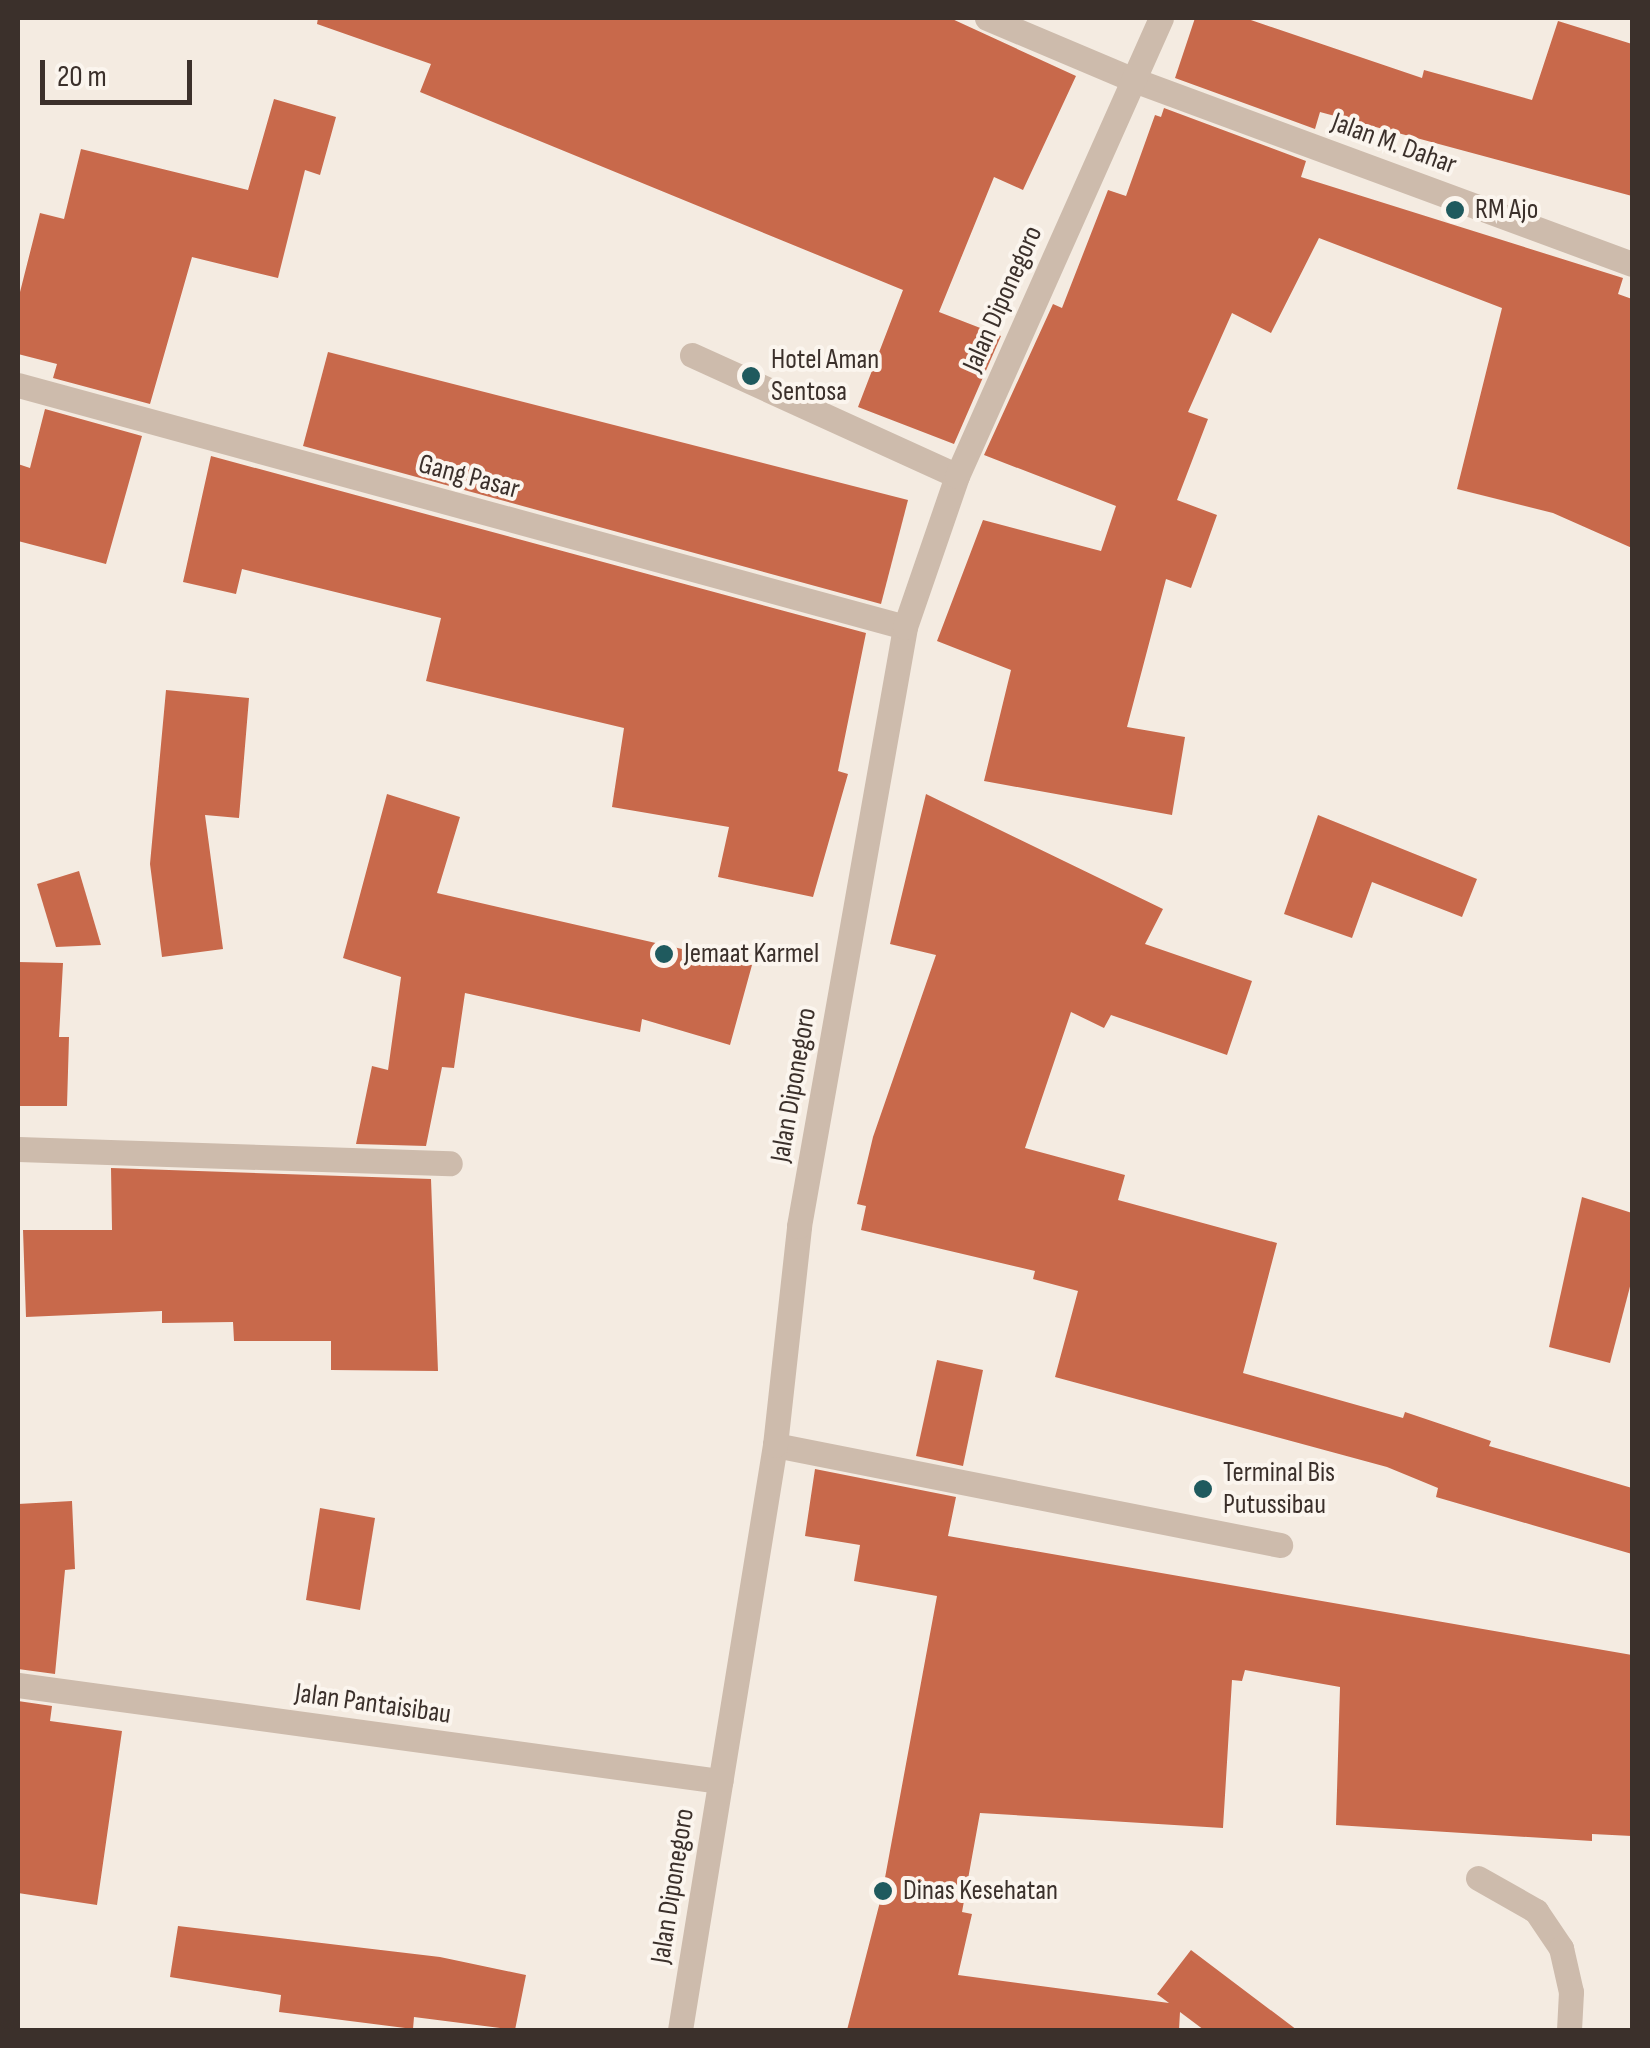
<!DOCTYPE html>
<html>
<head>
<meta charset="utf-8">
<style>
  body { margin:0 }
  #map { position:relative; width:1650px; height:2048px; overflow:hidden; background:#f4ebe1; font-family:"Sofia Sans Condensed",sans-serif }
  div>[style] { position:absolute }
  .building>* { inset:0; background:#c8694b }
  .minor>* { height:25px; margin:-12.5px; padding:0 12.5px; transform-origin:12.5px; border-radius:12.5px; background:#cdbbac }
  .dots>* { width:28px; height:28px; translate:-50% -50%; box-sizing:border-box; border:5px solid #fbf5ee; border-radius:50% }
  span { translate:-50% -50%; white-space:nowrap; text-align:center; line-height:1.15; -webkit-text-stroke:8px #fbf5ee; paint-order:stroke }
  .street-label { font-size:28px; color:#3b302b }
  .poi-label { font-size:28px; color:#3b302b }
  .left { translate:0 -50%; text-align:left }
  .frame { position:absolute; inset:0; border:20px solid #3b302b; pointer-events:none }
  .scale { position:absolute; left:40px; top:60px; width:152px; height:45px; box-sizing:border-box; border:5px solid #3b302b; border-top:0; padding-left:12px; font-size:30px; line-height:35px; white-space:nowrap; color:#3b302b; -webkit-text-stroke:8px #fbf5ee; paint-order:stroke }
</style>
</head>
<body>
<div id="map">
  <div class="building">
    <i style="clip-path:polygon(318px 18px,950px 18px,1076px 76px,1023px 190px,994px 177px,939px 312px,1001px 336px,954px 444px,858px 407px,903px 290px,420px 92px,431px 64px,317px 24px)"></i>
    <i style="clip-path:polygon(1195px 18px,1245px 18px,1422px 78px,1424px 70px,1532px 100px,1558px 21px,1632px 44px,1632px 196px,1320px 112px,1315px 129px,1175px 78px)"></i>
    <i style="clip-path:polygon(274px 99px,336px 117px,320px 175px,305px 170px,278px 278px,192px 257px,150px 404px,53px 378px,57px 364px,18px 354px,18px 300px,40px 213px,64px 219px,81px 149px,248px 190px)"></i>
    <i style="clip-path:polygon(1164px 108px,1306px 161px,1301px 177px,1623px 278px,1618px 294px,1632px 299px,1632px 548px,1553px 513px,1457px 489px,1502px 308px,1319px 238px,1271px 333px,1232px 313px,1188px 412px,1208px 419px,1177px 500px,1217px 515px,1191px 588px,1166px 579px,1127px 727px,1185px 737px,1172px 815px,984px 781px,1011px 670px,937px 641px,983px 520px,1101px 551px,1116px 506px,984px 455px,1053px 304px,1062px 308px,1108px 190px,1126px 196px,1155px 115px,1161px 117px)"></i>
    <i style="clip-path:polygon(328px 352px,908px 500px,881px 604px,303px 446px)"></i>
    <i style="clip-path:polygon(45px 409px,142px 436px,106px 564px,18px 541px,18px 464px,30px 468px)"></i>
    <i style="clip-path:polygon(211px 456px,866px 633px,838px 771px,848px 774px,813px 897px,718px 877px,729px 827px,612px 807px,624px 728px,426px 681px,441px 618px,242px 569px,236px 594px,183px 582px)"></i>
    <i style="clip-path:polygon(166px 690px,249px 698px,239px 818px,205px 815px,223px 949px,162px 957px,150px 864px)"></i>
    <i style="clip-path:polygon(387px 794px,460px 817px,437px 893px,752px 965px,730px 1045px,642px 1019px,640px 1032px,465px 993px,454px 1068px,442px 1067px,426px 1146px,356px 1144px,372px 1066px,388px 1070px,401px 977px,343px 958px)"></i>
    <i style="clip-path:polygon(926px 794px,1163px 909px,1145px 944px,1252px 981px,1227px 1055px,1111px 1015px,1104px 1028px,1071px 1012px,1025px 1148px,1125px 1175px,1118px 1200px,1277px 1243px,1243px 1373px,1403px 1418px,1405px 1412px,1491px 1441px,1489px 1446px,1632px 1488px,1632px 1554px,1436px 1497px,1438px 1488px,1387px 1467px,1055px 1377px,1078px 1291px,1033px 1279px,1035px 1271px,861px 1230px,866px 1206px,857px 1204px,873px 1137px,936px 955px,890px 944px)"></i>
    <i style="clip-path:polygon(1318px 815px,1477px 879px,1462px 917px,1372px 882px,1352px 938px,1284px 914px)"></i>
    <i style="clip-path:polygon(79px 871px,101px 945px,56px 947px,37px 884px)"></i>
    <i style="clip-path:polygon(18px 962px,63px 963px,59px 1037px,69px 1037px,67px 1106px,18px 1106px)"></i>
    <i style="clip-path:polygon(111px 1168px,431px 1179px,438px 1371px,331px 1370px,331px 1341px,234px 1341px,233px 1322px,162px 1323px,162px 1311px,26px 1317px,23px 1230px,112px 1230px)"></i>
    <i style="clip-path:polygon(1582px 1197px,1632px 1213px,1632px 1279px,1610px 1363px,1549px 1347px)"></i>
    <i style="clip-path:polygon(937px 1360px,983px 1370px,963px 1466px,916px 1456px)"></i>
    <i style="clip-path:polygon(815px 1469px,956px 1497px,948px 1536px,1632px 1655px,1632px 1836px,1592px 1834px,1592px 1841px,1336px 1825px,1340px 1687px,1245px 1670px,1242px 1681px,1232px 1680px,1223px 1828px,980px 1813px,962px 1912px,972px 1914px,958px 1975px,1169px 2003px,1157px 1994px,1191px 1950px,1297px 2030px,1204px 2030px,1180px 2012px,1179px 2030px,847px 2030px,882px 1894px,937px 1596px,854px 1581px,860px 1545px,805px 1536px)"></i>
    <i style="clip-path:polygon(72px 1501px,75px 1569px,65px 1570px,55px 1674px,18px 1669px,18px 1504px)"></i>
    <i style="clip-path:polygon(320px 1508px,375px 1518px,360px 1610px,306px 1600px)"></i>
    <i style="clip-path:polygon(18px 1701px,52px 1706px,50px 1721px,122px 1731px,97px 1905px,18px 1893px)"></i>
    <i style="clip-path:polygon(178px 1926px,440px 1957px,526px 1975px,515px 2030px,414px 2017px,413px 2029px,279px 2012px,281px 1995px,170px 1977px)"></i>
  </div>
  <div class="minor">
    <i style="left:987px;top:18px;width:160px;rotate:22.9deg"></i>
    <i style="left:1134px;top:80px;width:531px;rotate:20.28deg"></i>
    <i style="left:692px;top:355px;width:291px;rotate:24.5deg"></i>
    <i style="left:18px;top:385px;width:919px;rotate:15.26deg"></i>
    <i style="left:18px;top:1149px;width:432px;rotate:1.9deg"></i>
    <i style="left:775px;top:1445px;width:515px;rotate:11.2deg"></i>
    <i style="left:18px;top:1685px;width:709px;rotate:7.79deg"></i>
    <i style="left:1478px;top:1878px;width:67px;rotate:29.6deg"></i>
    <i style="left:1536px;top:1911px;width:45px;rotate:56deg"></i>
    <i style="left:1561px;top:1948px;width:45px;rotate:77.2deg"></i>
    <i style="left:1571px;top:1992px;width:38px;rotate:93deg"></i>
    <i style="left:680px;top:2030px;width:593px;rotate:-80.78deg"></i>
    <i style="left:775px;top:1445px;width:220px;rotate:-83.7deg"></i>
    <i style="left:799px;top:1226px;width:608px;rotate:-79.96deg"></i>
    <i style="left:905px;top:627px;width:160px;rotate:-71deg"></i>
    <i style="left:957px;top:476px;width:501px;rotate:-65.99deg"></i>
  </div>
  <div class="dots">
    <i style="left:1455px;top:210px;background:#1f5a5e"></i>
    <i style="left:751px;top:376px;background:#1f5a5e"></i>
    <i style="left:664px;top:954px;background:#1f5a5e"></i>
    <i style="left:1203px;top:1489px;background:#1f5a5e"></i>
    <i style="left:883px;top:1891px;background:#1f5a5e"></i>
  </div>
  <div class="street-label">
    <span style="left:1394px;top:144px;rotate:20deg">Jalan M. Dahar</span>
    <span style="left:1003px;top:299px;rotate:-66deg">Jalan Diponegoro</span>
    <span style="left:469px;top:477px;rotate:15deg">Gang Pasar</span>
    <span style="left:794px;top:1085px;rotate:-80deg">Jalan Diponegoro</span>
    <span style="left:373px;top:1704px;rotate:8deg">Jalan Pantaisibau</span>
    <span style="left:673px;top:1886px;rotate:-81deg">Jalan Diponegoro</span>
  </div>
  <div class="poi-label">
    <span class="left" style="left:1475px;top:210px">RM Ajo</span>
    <span class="left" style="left:771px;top:376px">Hotel Aman<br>Sentosa</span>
    <span class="left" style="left:684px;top:954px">Jemaat Karmel</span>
    <span class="left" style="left:1223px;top:1489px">Terminal Bis<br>Putussibau</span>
    <span class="left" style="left:903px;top:1891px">Dinas Kesehatan</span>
  </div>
  <div class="frame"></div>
  <div class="scale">20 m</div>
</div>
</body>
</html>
